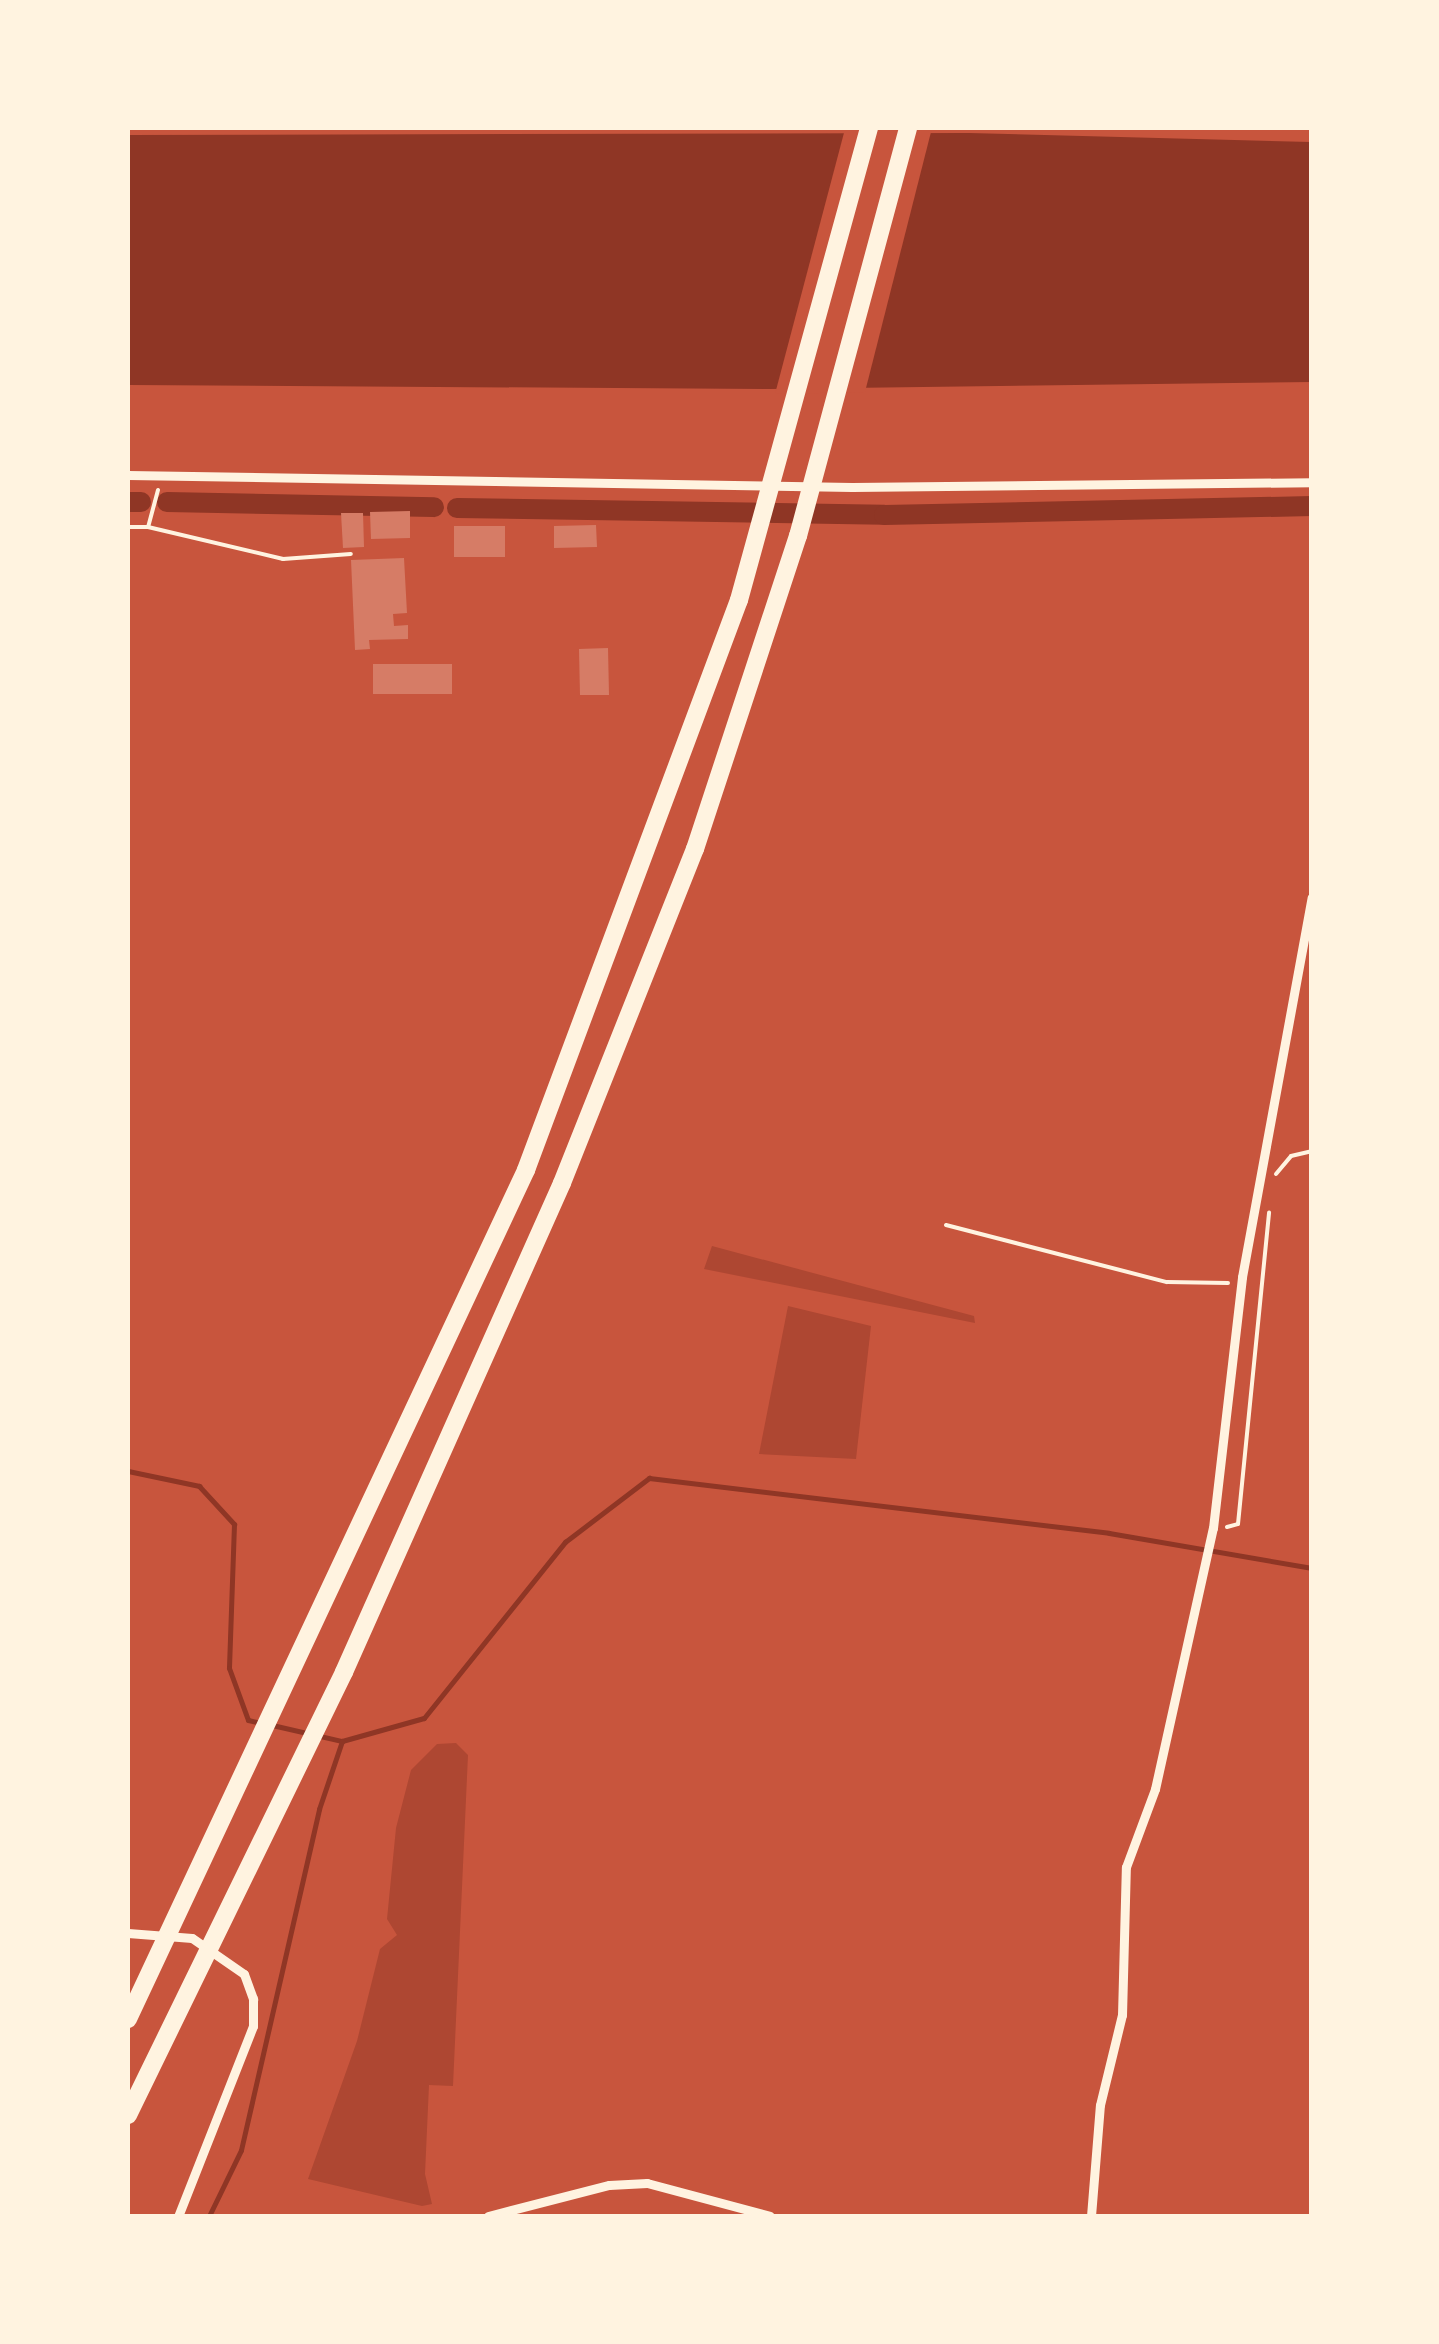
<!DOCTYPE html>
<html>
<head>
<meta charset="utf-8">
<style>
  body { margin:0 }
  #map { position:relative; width:1439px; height:2344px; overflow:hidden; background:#c8553d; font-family:Roboto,sans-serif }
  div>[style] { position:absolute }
  .green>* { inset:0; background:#ae4732 }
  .water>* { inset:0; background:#8f3625 }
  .pier>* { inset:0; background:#c8553d }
  .stream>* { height:5px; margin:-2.5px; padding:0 2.5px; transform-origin:2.5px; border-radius:2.5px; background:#8f3625 }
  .canal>* { height:20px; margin:-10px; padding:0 10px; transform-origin:10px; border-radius:10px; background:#8f3625 }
  .building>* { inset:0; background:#d67c66 }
  .path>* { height:4px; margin:-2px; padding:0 2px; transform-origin:2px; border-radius:2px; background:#fff3e0 }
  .minor>* { height:9px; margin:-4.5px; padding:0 4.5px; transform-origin:4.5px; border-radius:4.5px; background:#fff3e0 }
  .motorway>* { height:18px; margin:-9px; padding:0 9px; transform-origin:9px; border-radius:9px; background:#fff3e0 }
  span { translate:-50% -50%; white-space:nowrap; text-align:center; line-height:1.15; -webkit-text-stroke:10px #fff3e0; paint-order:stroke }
  .frame { position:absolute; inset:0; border:130px solid #fff3e0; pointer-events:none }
</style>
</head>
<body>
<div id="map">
  <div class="green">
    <i style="clip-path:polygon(712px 1246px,974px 1316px,975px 1323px,704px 1269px)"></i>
    <i style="clip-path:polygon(788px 1306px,871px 1326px,856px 1459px,759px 1454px)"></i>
    <i style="clip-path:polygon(456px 1743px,468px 1755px,453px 2086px,429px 2085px,425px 2174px,432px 2204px,422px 2206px,308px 2179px,357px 2041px,380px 1949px,397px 1935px,387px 1919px,396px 1828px,411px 1770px,437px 1744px)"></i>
  </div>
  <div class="water">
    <i style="clip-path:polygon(969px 133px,1311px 142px,1311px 382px,770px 389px,128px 385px,128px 135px)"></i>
  </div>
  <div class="pier">
    <i style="clip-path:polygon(932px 128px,865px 392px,775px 394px,845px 129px)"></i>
  </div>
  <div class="stream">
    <i style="left:128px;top:1471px;width:73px;rotate:11.9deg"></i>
    <i style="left:199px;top:1486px;width:52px;rotate:47.4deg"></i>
    <i style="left:234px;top:1524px;width:144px;rotate:92deg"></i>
    <i style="left:229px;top:1668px;width:55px;rotate:69.9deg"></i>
    <i style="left:248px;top:1720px;width:13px;rotate:13deg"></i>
    <i style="left:272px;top:1725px;width:72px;rotate:12.9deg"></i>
    <i style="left:342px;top:1741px;width:85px;rotate:-15.7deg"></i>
    <i style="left:424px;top:1718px;width:226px;rotate:-51.3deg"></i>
    <i style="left:565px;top:1542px;width:106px;rotate:-37.3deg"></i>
    <i style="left:649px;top:1478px;width:463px;rotate:6.8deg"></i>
    <i style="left:1109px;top:1533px;width:206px;rotate:9.8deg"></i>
    <i style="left:209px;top:2216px;width:73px;rotate:-64.1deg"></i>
    <i style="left:241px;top:2150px;width:350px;rotate:-77.1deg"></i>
    <i style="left:319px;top:1809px;width:72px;rotate:-71.3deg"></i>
  </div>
  <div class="canal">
    <i style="left:128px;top:502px;width:13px"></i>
    <i style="left:167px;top:502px;width:267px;rotate:1.1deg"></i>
    <i style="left:457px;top:508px;width:427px;rotate:0.9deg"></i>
    <i style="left:884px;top:515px;width:428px;rotate:-1.2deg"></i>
  </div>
  <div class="building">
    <i style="clip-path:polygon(410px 511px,410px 538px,371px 539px,370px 512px)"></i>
    <i style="clip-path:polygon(341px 513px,363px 513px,364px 547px,343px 548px)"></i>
    <i style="clip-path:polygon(596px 525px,597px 547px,554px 548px,554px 526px)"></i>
    <i style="clip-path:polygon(454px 526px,505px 526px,505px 557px,454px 557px)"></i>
    <i style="clip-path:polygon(404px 558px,407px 613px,393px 614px,394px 626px,408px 625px,408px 639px,369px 640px,370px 649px,355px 650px,351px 560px)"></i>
    <i style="clip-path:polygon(608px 648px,609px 695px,580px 695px,579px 649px)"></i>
    <i style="clip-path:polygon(373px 664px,452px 664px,452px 694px,373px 694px)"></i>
  </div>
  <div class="path">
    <i style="left:158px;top:490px;width:38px;rotate:105deg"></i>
    <i style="left:148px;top:527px;width:139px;rotate:13.3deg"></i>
    <i style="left:283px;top:559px;width:68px;rotate:-4.2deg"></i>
    <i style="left:128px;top:527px;width:20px"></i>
    <i style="left:1276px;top:1174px;width:23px;rotate:-50deg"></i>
    <i style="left:1291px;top:1156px;width:22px;rotate:-13deg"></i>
    <i style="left:946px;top:1225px;width:228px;rotate:14.5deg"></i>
    <i style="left:1167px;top:1282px;width:61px;rotate:0.9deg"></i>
    <i style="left:1227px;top:1527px;width:11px;rotate:-15deg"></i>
    <i style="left:1238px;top:1524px;width:313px;rotate:-84.3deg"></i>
  </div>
  <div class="minor">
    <i style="left:128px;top:475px;width:724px;rotate:0.95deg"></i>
    <i style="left:852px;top:487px;width:460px;rotate:-0.6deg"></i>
    <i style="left:128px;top:1933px;width:64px;rotate:4.5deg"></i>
    <i style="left:192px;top:1938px;width:63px;rotate:34.7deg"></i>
    <i style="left:244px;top:1974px;width:27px;rotate:70deg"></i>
    <i style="left:253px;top:1999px;width:27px;rotate:90deg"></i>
    <i style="left:253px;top:2026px;width:204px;rotate:111.5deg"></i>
    <i style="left:488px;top:2216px;width:125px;rotate:-14.4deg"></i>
    <i style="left:609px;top:2185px;width:38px;rotate:-3deg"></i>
    <i style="left:647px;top:2183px;width:127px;rotate:15deg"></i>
    <i style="left:1091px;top:2216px;width:111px;rotate:-85.4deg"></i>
    <i style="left:1100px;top:2105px;width:93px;rotate:-76.3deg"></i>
    <i style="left:1122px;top:2015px;width:148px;rotate:-88.5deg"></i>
    <i style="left:1126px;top:1867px;width:83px;rotate:-69.6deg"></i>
    <i style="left:1155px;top:1789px;width:267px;rotate:-77.5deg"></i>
    <i style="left:1213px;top:1528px;width:253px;rotate:-83.4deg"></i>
    <i style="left:1242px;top:1277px;width:386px;rotate:-79.6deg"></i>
  </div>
  <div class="motorway">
    <i style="left:128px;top:2019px;width:938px;rotate:-64.88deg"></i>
    <i style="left:526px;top:1170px;width:608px;rotate:-69.51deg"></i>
    <i style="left:739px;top:600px;width:490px;rotate:-74.6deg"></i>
    <i style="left:128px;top:2115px;width:493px;rotate:-64deg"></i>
    <i style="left:344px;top:1672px;width:535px;rotate:-65.97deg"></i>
    <i style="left:562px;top:1183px;width:360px;rotate:-68.3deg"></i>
    <i style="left:695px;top:849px;width:330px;rotate:-71.8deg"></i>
    <i style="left:798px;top:536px;width:423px;rotate:-74.9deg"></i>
  </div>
  <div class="frame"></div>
</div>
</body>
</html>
